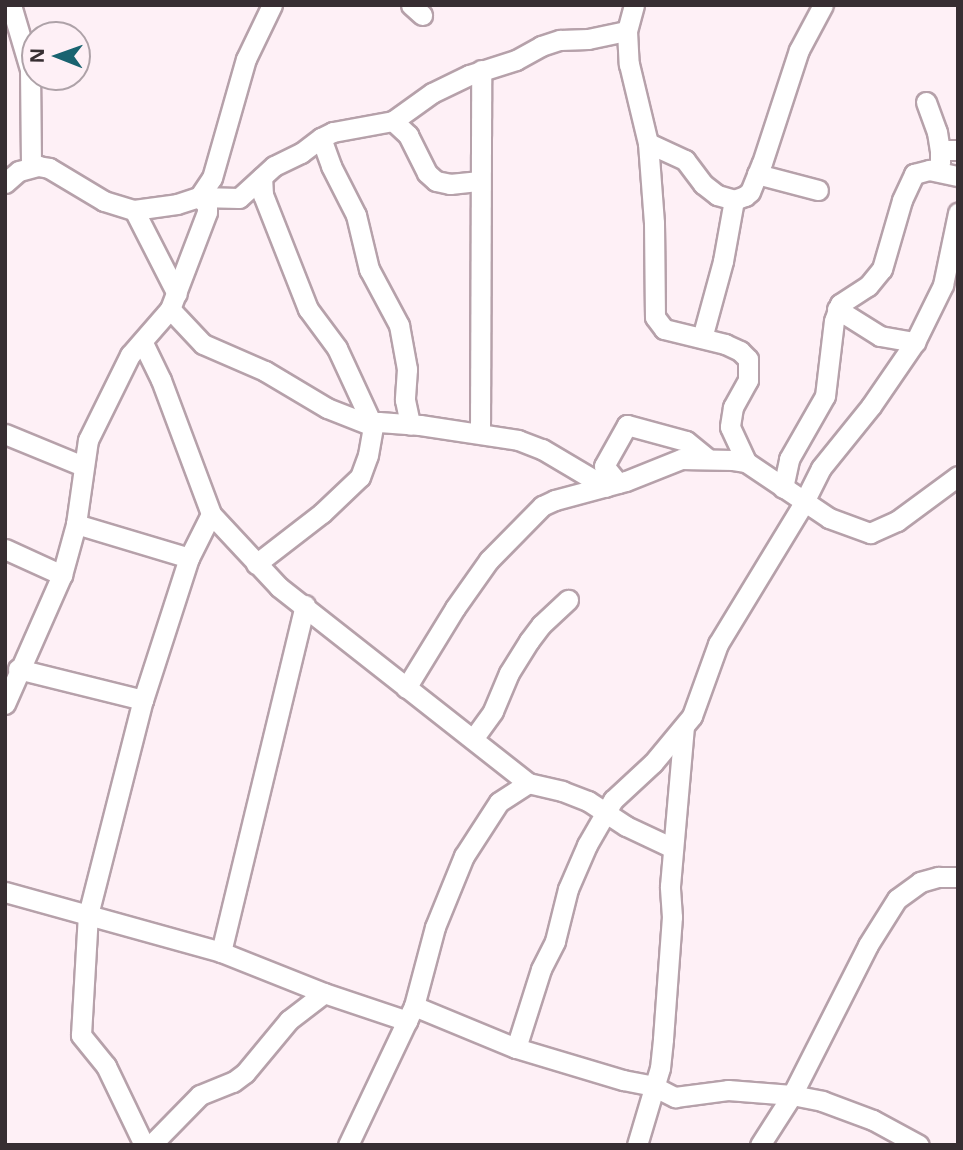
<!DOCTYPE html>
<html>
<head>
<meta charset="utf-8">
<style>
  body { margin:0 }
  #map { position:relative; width:963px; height:1150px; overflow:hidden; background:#fef0f6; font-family:"Noto Sans",sans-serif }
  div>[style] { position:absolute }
  .roads { filter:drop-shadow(2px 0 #b6a1aa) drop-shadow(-2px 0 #b6a1aa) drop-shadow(0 2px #b6a1aa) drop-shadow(0 -2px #b6a1aa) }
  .minor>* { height:19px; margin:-9.5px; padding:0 9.5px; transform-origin:9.5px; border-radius:9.5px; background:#fff }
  span { translate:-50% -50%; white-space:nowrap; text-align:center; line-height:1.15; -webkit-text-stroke:7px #fef0f6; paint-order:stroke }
  .frame { position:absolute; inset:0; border:7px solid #372e32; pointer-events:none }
  .north { position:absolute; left:21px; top:21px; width:70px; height:70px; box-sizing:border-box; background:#fef0f6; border:2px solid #aea2a8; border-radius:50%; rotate:271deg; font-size:19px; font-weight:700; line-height:28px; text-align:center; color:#372e32 }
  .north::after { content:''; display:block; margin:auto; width:24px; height:32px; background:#196370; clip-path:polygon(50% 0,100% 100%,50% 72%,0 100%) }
</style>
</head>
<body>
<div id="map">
  <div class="roads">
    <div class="minor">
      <i style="left:11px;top:5px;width:67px;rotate:73.5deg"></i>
      <i style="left:30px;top:69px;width:97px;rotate:89.4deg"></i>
      <i style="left:411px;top:5px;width:15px;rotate:42deg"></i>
      <i style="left:627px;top:31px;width:33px;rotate:87deg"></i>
      <i style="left:629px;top:64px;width:81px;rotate:76.5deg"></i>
      <i style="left:648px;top:143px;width:80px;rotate:85.7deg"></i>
      <i style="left:654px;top:223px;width:94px;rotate:89.4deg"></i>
      <i style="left:655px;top:317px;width:15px;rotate:53deg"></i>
      <i style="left:664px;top:329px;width:63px;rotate:13.8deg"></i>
      <i style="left:725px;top:344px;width:17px;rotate:25deg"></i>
      <i style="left:740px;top:351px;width:11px;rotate:45deg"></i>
      <i style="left:748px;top:359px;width:21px;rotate:90deg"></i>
      <i style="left:748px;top:380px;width:31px;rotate:119deg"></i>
      <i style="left:733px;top:407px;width:20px;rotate:99deg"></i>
      <i style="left:730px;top:427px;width:38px;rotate:65deg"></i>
      <i style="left:926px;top:102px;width:32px;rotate:70deg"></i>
      <i style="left:937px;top:132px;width:18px;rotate:81deg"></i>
      <i style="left:393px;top:121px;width:21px;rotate:43deg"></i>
      <i style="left:408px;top:135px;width:42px;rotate:63.4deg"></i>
      <i style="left:427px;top:173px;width:12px;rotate:42deg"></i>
      <i style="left:436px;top:181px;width:14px;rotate:12deg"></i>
      <i style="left:450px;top:184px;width:30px;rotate:-6deg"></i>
      <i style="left:321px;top:138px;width:30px;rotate:70deg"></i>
      <i style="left:331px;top:166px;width:55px;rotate:63deg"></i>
      <i style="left:356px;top:215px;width:56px;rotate:76.5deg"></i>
      <i style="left:369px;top:269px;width:64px;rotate:61.8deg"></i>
      <i style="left:399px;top:325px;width:45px;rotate:79.7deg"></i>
      <i style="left:407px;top:369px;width:31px;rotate:94deg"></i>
      <i style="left:405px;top:400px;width:25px;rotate:78deg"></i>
      <i style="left:648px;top:143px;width:41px;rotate:24.7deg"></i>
      <i style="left:685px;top:160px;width:30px;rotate:53deg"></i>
      <i style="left:703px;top:184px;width:18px;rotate:38deg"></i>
      <i style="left:717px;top:195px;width:18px;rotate:16deg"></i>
      <i style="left:734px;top:200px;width:12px;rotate:-20deg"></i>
      <i style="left:745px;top:196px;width:6px;rotate:-39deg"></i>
      <i style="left:750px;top:192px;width:31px;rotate:-68deg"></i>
      <i style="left:762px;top:163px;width:119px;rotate:-71.9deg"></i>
      <i style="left:799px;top:50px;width:51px;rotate:-61.9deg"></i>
      <i style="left:940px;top:163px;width:13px;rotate:-90deg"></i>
      <i style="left:940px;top:150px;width:18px"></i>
      <i style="left:757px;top:174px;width:63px;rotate:14.7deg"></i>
      <i style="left:5px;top:183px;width:18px;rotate:-41deg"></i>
      <i style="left:19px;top:171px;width:20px;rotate:-15deg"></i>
      <i style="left:38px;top:166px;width:11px;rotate:10deg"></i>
      <i style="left:49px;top:168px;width:64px;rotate:31deg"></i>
      <i style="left:104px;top:201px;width:31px;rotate:17deg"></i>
      <i style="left:134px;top:210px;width:43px;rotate:-7.9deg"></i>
      <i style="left:177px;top:204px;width:23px;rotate:-18deg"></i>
      <i style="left:199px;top:197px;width:23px;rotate:-56deg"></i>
      <i style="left:212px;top:178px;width:124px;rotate:-74.1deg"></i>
      <i style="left:246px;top:59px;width:60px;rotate:-64.3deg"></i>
      <i style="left:199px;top:197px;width:40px;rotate:1.4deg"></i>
      <i style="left:239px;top:198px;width:47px;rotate:-42.4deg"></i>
      <i style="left:274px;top:166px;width:30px;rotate:-26deg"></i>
      <i style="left:301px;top:153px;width:25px;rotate:-37deg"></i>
      <i style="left:321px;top:138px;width:13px;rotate:-27deg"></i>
      <i style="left:333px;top:132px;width:61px;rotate:-10.4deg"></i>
      <i style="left:393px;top:121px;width:48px;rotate:-35.7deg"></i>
      <i style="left:432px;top:93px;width:41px;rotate:-25.9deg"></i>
      <i style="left:469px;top:75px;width:49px;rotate:-17.7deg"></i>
      <i style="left:516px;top:60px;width:29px;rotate:-29deg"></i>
      <i style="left:541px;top:46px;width:20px;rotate:-18deg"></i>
      <i style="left:560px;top:40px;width:28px;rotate:-2deg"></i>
      <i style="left:588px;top:39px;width:40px;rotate:-12deg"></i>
      <i style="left:627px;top:31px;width:27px;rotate:-75deg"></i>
      <i style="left:134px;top:210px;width:94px;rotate:62.9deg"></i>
      <i style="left:170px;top:309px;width:48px;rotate:46.7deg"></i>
      <i style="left:203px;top:344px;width:68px;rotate:23.5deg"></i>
      <i style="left:265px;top:371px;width:72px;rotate:30.8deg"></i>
      <i style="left:327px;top:408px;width:49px;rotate:21.4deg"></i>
      <i style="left:373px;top:426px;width:7px;rotate:-34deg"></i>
      <i style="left:379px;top:422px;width:41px;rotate:4.2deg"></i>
      <i style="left:420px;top:425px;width:99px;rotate:8.7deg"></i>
      <i style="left:518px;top:440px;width:26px;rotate:21deg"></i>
      <i style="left:542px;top:449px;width:74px;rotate:30.7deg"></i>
      <i style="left:837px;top:309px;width:51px;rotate:32.1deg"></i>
      <i style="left:880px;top:336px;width:36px;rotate:10deg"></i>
      <i style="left:702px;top:338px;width:80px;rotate:-74.7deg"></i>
      <i style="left:723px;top:261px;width:62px;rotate:-79.8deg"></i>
      <i style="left:143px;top:343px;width:41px;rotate:64.1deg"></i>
      <i style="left:161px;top:380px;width:143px;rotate:69.5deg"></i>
      <i style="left:211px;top:514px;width:100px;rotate:47deg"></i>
      <i style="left:279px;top:587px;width:317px;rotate:38.2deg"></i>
      <i style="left:480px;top:433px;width:363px;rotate:-89.8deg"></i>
      <i style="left:5px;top:434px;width:84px;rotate:22.3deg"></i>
      <i style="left:618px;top:483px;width:22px;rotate:-129deg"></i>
      <i style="left:604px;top:466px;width:47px;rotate:-60.7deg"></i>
      <i style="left:627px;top:425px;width:61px;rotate:15.2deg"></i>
      <i style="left:686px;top:441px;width:26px;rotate:39deg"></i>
      <i style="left:783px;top:488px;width:30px;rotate:-78deg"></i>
      <i style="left:789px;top:459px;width:73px;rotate:-60.3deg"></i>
      <i style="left:825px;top:396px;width:76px;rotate:-83.2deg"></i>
      <i style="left:834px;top:321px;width:18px;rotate:-71deg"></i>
      <i style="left:840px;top:304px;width:33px;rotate:-33deg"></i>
      <i style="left:868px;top:286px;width:22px;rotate:-51deg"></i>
      <i style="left:882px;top:269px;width:72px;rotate:-73.8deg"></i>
      <i style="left:902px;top:200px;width:29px;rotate:-65deg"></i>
      <i style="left:914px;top:174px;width:16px;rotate:-15deg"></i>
      <i style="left:929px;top:170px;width:30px;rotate:12deg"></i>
      <i style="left:76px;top:524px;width:118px;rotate:16.7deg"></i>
      <i style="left:5px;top:549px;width:63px;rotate:24.5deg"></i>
      <i style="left:256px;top:564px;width:83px;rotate:-37.7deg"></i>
      <i style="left:322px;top:513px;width:52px;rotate:-43.5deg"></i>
      <i style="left:360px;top:477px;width:23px;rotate:-70deg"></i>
      <i style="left:368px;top:455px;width:29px;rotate:-80deg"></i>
      <i style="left:373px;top:426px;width:86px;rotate:-114.8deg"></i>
      <i style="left:337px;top:348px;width:49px;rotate:-126.6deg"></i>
      <i style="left:308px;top:309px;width:123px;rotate:-111.5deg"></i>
      <i style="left:263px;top:195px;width:18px;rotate:-93deg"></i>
      <i style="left:18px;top:669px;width:129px;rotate:13.9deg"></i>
      <i style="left:406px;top:688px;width:94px;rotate:-58.5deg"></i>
      <i style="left:455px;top:608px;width:59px;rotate:-54.7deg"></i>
      <i style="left:489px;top:560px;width:76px;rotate:-45.5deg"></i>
      <i style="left:542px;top:506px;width:14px;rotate:-25deg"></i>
      <i style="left:555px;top:500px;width:73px;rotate:-15deg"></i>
      <i style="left:626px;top:481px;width:59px;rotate:-21.8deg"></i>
      <i style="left:681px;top:459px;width:52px;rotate:1.1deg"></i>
      <i style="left:733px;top:460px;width:13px;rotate:9deg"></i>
      <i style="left:746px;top:462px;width:100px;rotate:34deg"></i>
      <i style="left:829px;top:518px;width:44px;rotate:20.1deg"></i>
      <i style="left:870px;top:533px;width:30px;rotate:-24deg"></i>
      <i style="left:897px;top:521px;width:76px;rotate:-36.4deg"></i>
      <i style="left:5px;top:704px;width:141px;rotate:-66.2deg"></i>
      <i style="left:62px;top:575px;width:53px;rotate:-74.6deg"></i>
      <i style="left:76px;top:524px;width:85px;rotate:-81.9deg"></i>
      <i style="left:88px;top:440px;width:95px;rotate:-63.7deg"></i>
      <i style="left:130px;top:355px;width:61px;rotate:-49deg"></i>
      <i style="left:170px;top:309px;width:104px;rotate:-69.1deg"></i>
      <i style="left:207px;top:212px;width:7px;rotate:-90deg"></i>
      <i style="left:207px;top:205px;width:11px;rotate:-135deg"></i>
      <i style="left:473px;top:739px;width:34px;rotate:-54deg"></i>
      <i style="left:493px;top:711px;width:41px;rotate:-67.2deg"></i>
      <i style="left:509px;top:673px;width:38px;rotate:-58deg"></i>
      <i style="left:529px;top:641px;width:20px;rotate:-53deg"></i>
      <i style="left:541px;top:625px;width:37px;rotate:-43deg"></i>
      <i style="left:5px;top:892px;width:224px;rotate:15.5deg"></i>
      <i style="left:221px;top:952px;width:111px;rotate:21.7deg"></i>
      <i style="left:324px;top:993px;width:88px;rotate:18.6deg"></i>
      <i style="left:221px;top:952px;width:357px;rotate:-76.4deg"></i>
      <i style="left:414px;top:1006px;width:110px;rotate:22.4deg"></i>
      <i style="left:516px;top:1048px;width:112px;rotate:16.7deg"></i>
      <i style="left:623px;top:1080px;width:31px;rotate:11deg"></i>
      <i style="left:653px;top:1086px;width:25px;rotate:27deg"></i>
      <i style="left:675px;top:1097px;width:53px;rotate:-7.5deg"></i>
      <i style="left:728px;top:1090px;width:64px;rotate:4.5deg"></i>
      <i style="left:792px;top:1095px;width:31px;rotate:11deg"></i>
      <i style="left:822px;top:1101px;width:54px;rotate:20.4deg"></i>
      <i style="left:873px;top:1120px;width:52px;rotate:28.5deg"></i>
      <i style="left:516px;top:1048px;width:83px;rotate:-72.4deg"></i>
      <i style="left:541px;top:969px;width:31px;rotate:-63deg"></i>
      <i style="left:555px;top:941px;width:54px;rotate:-76deg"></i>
      <i style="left:568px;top:889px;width:48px;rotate:-66.6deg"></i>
      <i style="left:587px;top:845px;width:52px;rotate:-60deg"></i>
      <i style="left:613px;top:800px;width:54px;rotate:-42.8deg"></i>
      <i style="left:653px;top:763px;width:61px;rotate:-50.3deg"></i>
      <i style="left:692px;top:716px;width:77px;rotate:-70.1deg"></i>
      <i style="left:718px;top:644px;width:164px;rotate:-58.7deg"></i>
      <i style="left:803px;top:504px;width:40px;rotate:-63.4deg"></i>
      <i style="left:821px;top:468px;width:80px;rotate:-51.1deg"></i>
      <i style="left:871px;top:406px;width:78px;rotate:-55.5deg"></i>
      <i style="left:915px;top:342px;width:64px;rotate:-63.8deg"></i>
      <i style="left:943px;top:285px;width:74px;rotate:-78.2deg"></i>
      <i style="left:144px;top:1145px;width:88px;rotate:-115.7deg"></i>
      <i style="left:106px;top:1066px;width:40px;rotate:-129deg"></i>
      <i style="left:81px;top:1035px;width:120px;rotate:-86.7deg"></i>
      <i style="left:88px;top:915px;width:222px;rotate:-75.7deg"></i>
      <i style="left:143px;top:700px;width:149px;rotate:-72.1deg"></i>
      <i style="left:189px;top:558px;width:49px;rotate:-63.4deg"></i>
      <i style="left:151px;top:1145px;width:70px;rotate:-45.6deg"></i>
      <i style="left:200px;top:1095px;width:35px;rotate:-22deg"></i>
      <i style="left:233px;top:1082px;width:15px;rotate:-37deg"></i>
      <i style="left:245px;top:1073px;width:69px;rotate:-50.3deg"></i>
      <i style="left:289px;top:1020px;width:44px;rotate:-37.6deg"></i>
      <i style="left:348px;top:1145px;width:154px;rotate:-64.6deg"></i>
      <i style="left:414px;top:1006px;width:82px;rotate:-75.1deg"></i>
      <i style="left:435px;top:927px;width:77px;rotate:-67.8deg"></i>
      <i style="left:464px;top:856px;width:64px;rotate:-57.1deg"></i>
      <i style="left:499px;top:802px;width:35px;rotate:-33deg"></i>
      <i style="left:528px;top:783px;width:35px;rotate:13deg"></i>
      <i style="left:562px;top:791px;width:28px;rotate:21deg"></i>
      <i style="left:588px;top:801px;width:45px;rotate:33.3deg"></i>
      <i style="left:626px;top:826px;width:52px;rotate:25.1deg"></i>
      <i style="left:637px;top:1145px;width:80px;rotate:-73.4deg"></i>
      <i style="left:660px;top:1068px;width:29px;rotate:-84deg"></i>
      <i style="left:663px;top:1039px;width:122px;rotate:-85.8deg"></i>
      <i style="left:672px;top:917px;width:31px;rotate:-94deg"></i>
      <i style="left:670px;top:886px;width:160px;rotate:-85deg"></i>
      <i style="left:760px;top:1145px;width:59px;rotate:-57.4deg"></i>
      <i style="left:792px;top:1095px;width:168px;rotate:-63.1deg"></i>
      <i style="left:868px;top:945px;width:54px;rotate:-57.8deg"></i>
      <i style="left:897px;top:899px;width:29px;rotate:-36deg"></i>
      <i style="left:920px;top:882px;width:19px;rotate:-16deg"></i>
      <i style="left:938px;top:877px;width:20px"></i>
    </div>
  </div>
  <div class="frame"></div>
  <div class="north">N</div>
</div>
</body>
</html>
